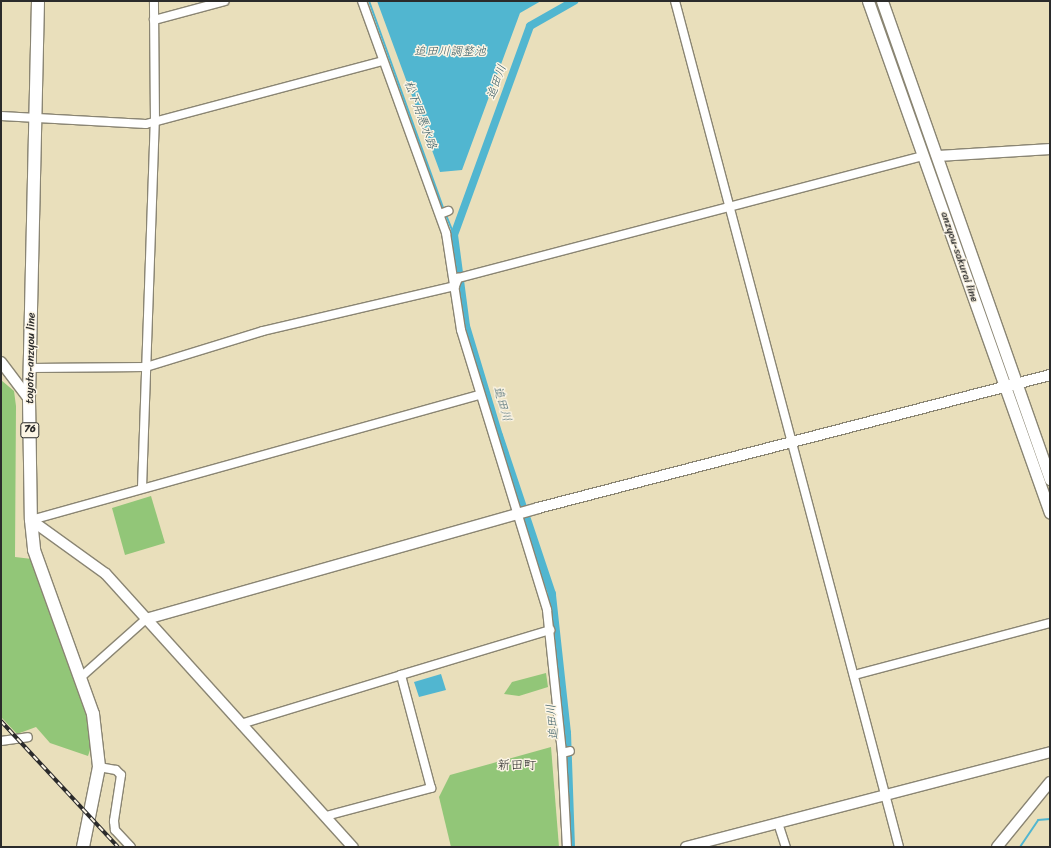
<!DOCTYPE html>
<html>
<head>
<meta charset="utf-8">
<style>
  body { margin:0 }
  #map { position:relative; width:1051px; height:848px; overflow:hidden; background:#e9dfbb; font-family:Sriracha,"Klee One",sans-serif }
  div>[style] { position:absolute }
  .green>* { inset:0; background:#92c678 }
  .water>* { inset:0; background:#51b6d0 }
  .stream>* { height:2px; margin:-1px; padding:0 1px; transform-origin:1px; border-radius:1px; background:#51b6d0 }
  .canal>* { height:8px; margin:-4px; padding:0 4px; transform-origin:4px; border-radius:4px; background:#51b6d0 }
  .roads { filter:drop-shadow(1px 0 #8a8573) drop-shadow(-1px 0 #8a8573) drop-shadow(0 1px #8a8573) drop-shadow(0 -1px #8a8573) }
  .minor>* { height:8px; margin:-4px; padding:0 4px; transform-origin:4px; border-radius:4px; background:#fff }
  .tertiary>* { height:10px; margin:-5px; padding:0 5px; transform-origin:5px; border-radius:5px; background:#fff }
  .secondary>* { height:11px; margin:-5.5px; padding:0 5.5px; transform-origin:5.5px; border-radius:5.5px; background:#fff }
  .primary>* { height:12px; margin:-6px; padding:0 6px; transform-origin:6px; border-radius:6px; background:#fff }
  .rail>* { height:3.5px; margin-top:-1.75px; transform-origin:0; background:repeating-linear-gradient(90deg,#fcf5e5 0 6px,#2b2b2b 0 12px); box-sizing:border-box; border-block:1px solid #2b2b2b }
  span { translate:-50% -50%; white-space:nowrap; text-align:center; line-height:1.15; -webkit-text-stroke:3px #fcf5e5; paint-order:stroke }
  .shield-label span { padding:1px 3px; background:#fcf5e5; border:1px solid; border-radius:3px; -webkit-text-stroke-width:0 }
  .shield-label { font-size:10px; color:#2b2b2b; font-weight:700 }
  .street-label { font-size:11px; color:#2b2b2b }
  .water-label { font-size:12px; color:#385c65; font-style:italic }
  .quarter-label { font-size:13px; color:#2b2b2b }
  .frame { position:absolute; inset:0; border:2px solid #2b2b2b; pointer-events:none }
</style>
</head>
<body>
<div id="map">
  <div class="green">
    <i style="clip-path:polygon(1px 380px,14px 391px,16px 406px,15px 557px,32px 559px,88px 717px,91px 747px,88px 756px,50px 743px,36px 727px,17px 734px,1px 717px)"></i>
    <i style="clip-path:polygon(151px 496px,165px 543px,125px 555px,112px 508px)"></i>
    <i style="clip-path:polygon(546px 673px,548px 687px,519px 696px,504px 694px,512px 682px)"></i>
    <i style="clip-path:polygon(551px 747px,559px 847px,451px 847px,439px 797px,450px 775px)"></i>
  </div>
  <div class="water">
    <i style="clip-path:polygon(377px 1px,541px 1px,520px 13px,462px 170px,440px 172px)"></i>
    <i style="clip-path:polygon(441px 674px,446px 690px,419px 697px,414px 682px)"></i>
  </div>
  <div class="stream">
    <i style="left:369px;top:1px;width:223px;rotate:70.3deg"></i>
    <i style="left:446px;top:215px;width:22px;rotate:68deg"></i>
    <i style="left:4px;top:374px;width:17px;rotate:54deg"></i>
    <i style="left:1020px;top:847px;width:32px;rotate:-56deg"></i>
    <i style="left:1038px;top:820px;width:12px;rotate:-5deg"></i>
  </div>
  <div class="canal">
    <i style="left:571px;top:847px;width:114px;rotate:-92deg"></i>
    <i style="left:567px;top:733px;width:140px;rotate:-96.2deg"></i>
    <i style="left:552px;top:594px;width:167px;rotate:-108.5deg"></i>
    <i style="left:499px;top:436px;width:115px;rotate:-106.7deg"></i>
    <i style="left:466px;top:326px;width:92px;rotate:-97.5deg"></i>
    <i style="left:454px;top:235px;width:222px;rotate:-70deg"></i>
    <i style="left:530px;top:26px;width:51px;rotate:-29.6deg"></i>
  </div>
  <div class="roads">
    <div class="minor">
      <i style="left:362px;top:1px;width:247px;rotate:70.1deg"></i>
      <i style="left:446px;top:233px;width:98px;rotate:81.2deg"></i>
      <i style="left:461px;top:330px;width:293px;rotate:72.9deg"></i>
      <i style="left:547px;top:610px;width:144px;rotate:84deg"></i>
      <i style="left:562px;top:753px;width:94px;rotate:87deg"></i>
      <i style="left:675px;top:1px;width:875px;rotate:75.17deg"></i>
      <i style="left:154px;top:20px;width:73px;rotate:-15deg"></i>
      <i style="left:1px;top:116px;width:145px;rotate:3.2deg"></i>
      <i style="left:146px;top:124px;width:245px;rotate:-14.9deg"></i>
      <i style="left:440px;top:214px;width:9px;rotate:-21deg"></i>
      <i style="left:455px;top:286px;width:9px;rotate:-69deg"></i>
      <i style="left:458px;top:278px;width:482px;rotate:-14.7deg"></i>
      <i style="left:31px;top:368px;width:115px;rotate:-0.5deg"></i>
      <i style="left:146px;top:367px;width:122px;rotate:-17.1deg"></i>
      <i style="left:263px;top:331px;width:197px;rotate:-13.2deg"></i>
      <i style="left:142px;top:488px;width:366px;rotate:-88deg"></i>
      <i style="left:155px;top:122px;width:121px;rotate:-90.5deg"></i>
      <i style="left:31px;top:520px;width:466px;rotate:-15.6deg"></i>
      <i style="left:854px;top:675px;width:203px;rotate:-14.9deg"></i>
      <i style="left:82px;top:676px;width:86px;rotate:-41.7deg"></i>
      <i style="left:241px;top:724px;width:167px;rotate:-17deg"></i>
      <i style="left:1px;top:741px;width:27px;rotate:-8deg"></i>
      <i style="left:562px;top:753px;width:8px;rotate:-14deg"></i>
      <i style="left:99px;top:767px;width:17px;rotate:10deg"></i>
      <i style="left:116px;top:770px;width:7px;rotate:45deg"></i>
      <i style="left:121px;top:775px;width:47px;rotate:98.7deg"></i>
      <i style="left:114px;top:821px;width:9px;rotate:84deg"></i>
      <i style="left:115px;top:830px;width:23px;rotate:47deg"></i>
      <i style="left:326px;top:816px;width:109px;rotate:-14.9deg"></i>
      <i style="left:431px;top:788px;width:117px;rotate:-104.9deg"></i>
      <i style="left:401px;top:675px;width:156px;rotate:-16.8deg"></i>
      <i style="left:778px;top:823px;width:25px;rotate:72deg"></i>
    </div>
    <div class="tertiary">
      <i style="left:939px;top:156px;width:111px;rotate:-3.6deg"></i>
      <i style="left:1px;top:362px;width:46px;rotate:52.9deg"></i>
      <i style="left:31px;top:520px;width:92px;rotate:35.8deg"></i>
      <i style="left:106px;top:574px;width:368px;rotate:47.9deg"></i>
      <i style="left:146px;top:619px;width:407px;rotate:-15.8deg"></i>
      <i style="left:538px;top:508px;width:529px;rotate:-14.56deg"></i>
      <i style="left:686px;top:847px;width:376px;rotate:-14.6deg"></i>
      <i style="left:997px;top:847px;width:84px;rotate:-50.8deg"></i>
    </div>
    <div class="secondary">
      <i style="left:868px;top:1px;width:543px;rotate:70.43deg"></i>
      <i style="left:882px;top:1px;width:507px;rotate:70.64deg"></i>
    </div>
    <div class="primary">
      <i style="left:38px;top:1px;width:398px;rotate:91.3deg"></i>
      <i style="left:29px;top:399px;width:121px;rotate:89.1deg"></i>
      <i style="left:31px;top:520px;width:30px;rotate:84deg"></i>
      <i style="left:34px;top:550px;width:174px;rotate:70.2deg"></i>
      <i style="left:93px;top:714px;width:53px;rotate:83.5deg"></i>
      <i style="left:99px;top:767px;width:82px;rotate:101.3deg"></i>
    </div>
  </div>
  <div class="rail">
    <i style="left:1px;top:721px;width:172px;rotate:47.1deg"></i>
  </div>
  <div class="shield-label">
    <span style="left:30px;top:430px">76</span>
  </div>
  <div class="street-label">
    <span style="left:959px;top:257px;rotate:71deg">anzyou-sakurai line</span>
    <span style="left:31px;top:358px;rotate:-89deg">toyota-anzyou line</span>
  </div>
  <div class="water-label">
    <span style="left:450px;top:52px">追田川調整池</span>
    <span style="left:497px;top:82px;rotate:-70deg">追田川</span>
    <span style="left:420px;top:115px;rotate:70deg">松下用悪水路</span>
    <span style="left:502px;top:404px;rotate:74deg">追田川</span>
    <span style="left:553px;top:722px;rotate:-95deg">追田川</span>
  </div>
  <div class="quarter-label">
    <span style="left:517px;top:765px">新田町</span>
  </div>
  <div class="frame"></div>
</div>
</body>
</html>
